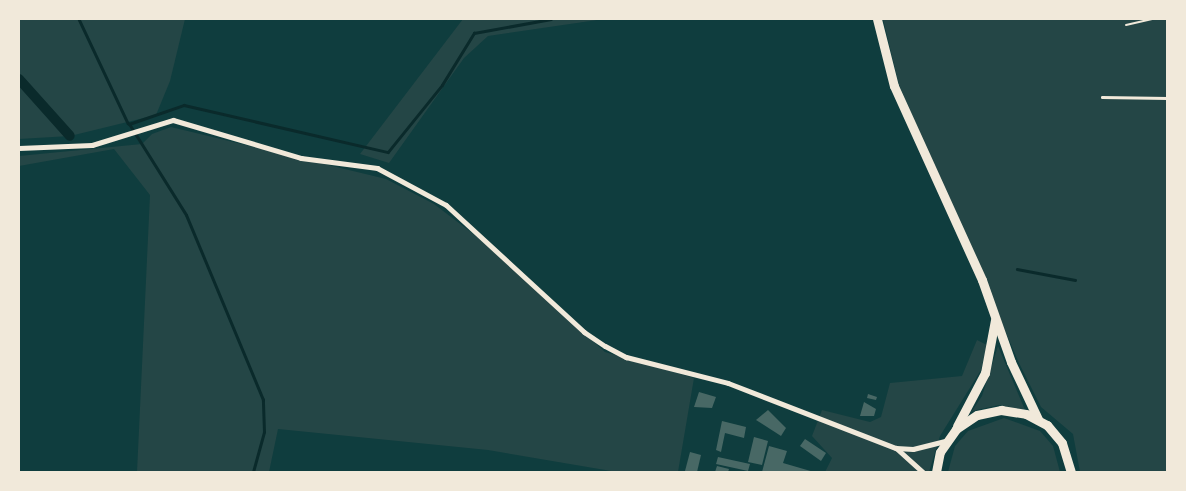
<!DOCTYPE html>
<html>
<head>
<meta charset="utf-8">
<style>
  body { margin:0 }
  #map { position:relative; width:1186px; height:491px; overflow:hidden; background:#0f3d3e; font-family:Helvetica,sans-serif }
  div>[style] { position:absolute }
  .green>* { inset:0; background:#244646 }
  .stream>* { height:2.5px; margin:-1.25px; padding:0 1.25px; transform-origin:1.25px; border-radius:1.25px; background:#0a2a2b }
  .canal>* { height:10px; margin:-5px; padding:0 5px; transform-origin:5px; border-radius:5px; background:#0a2a2b }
  .building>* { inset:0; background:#486865 }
  .path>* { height:2px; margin:-1px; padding:0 1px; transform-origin:1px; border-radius:1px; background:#f1e9da }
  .service>* { height:2.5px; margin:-1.25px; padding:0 1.25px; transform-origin:1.25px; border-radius:1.25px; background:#f1e9da }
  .minor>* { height:5px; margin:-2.5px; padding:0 2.5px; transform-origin:2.5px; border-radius:2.5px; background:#f1e9da }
  .primary>* { height:9px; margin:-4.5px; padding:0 4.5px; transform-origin:4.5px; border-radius:4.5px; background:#f1e9da }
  span { translate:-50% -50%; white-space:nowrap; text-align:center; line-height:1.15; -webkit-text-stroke:5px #f1e9da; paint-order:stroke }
  .frame { position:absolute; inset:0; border:20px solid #f1e9da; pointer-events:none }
</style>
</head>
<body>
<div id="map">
  <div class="green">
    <i style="clip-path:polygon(19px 19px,185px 19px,170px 81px,156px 115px,70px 136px,19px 139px)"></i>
    <i style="clip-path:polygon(463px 19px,604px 19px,488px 36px,464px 58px,389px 163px,360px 154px)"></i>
    <i style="clip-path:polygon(883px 19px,1167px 19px,1167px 472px,1080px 472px,1073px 434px,1041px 407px,1019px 363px,899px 85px)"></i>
    <i style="clip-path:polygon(171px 127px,386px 179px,434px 204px,476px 236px,605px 352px,694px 378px,678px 472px,617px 472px,488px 450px,278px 429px,269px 472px,137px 472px,150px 195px,114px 149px,19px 166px,19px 156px,142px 144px,152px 134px)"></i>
    <i style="clip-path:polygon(977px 340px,987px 345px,981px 370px,940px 436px,929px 472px,825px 472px,832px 458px,812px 436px,822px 410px,870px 422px,881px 417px,890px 383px,962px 376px)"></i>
    <i style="clip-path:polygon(998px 346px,1025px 410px,999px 405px,972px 411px,982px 396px)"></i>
    <i style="clip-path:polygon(1004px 418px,1040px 431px,1053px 446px,1060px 472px,948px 472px,955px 446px,968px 431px)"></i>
  </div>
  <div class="stream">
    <i style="left:79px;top:19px;width:115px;rotate:64.8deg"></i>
    <i style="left:1017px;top:269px;width:59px;rotate:10.7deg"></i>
    <i style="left:253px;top:472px;width:41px;rotate:-74.6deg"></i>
    <i style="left:264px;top:432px;width:32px;rotate:-92deg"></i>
    <i style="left:263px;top:400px;width:200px;rotate:-112.6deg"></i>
    <i style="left:186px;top:215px;width:107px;rotate:-122.1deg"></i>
    <i style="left:129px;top:124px;width:58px;rotate:-19.1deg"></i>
    <i style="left:184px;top:105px;width:209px;rotate:13deg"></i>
    <i style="left:388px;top:152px;width:86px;rotate:-51.1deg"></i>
    <i style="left:442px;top:85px;width:61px;rotate:-58.4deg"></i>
    <i style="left:474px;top:33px;width:78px;rotate:-10.3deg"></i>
  </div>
  <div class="canal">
    <i style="left:19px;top:79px;width:76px;rotate:48.2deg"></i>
  </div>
  <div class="building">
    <i style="clip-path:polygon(699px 392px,716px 397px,712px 408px,694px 407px)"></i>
    <i style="clip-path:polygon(868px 394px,877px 397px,876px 400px,867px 398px)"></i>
    <i style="clip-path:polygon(864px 402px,876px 409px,874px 416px,860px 416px)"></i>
    <i style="clip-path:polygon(768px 410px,786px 428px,781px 436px,756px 420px)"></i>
    <i style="clip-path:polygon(722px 421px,746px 427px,744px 438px,725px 433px,721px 452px,716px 450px)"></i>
    <i style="clip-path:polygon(754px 437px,768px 441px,762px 465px,748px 462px)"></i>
    <i style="clip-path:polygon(805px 439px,826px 453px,821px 461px,800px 446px)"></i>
    <i style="clip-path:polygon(769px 446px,787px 451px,783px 463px,814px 472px,762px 472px)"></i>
    <i style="clip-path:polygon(690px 452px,701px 455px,697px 472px,685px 471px)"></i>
    <i style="clip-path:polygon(718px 457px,750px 464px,748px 471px,716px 464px)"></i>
    <i style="clip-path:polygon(717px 466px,729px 469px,728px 472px,715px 472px)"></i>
  </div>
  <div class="path">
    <i style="left:1126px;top:25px;width:28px;rotate:-13deg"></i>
  </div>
  <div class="service">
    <i style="left:1102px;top:97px;width:65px;rotate:0.9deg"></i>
  </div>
  <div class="minor">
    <i style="left:19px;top:148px;width:73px;rotate:-2.4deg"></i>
    <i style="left:92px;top:145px;width:85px;rotate:-17.2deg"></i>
    <i style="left:173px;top:120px;width:134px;rotate:16.5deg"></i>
    <i style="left:301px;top:158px;width:77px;rotate:7.5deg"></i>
    <i style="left:377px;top:168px;width:78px;rotate:28.2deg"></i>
    <i style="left:446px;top:205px;width:188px;rotate:42.6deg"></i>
    <i style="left:584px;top:332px;width:25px;rotate:34deg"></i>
    <i style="left:605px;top:346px;width:24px;rotate:28deg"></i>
    <i style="left:626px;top:357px;width:105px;rotate:14.3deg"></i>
    <i style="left:728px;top:383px;width:180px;rotate:21.2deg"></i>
    <i style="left:896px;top:448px;width:36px;rotate:42deg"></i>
    <i style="left:896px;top:448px;width:17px;rotate:3deg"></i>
    <i style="left:913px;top:449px;width:34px;rotate:-14deg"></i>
  </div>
  <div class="primary">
    <i style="left:877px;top:19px;width:69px;rotate:75.8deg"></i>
    <i style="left:894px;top:86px;width:213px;rotate:65.6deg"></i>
    <i style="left:982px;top:280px;width:87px;rotate:70.5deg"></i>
    <i style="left:1011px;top:362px;width:63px;rotate:64.7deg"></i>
    <i style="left:957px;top:426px;width:60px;rotate:-62.2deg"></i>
    <i style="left:985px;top:373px;width:54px;rotate:-79.3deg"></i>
    <i style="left:936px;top:472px;width:20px;rotate:-79deg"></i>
    <i style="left:940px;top:452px;width:28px;rotate:-55deg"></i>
    <i style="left:956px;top:429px;width:25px;rotate:-34deg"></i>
    <i style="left:977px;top:415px;width:25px;rotate:-12deg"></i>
    <i style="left:1001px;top:410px;width:25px;rotate:9deg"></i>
    <i style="left:1026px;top:414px;width:24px;rotate:28deg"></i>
    <i style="left:1047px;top:425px;width:23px;rotate:50deg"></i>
    <i style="left:1062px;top:443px;width:30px;rotate:73deg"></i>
  </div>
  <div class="frame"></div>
</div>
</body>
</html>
